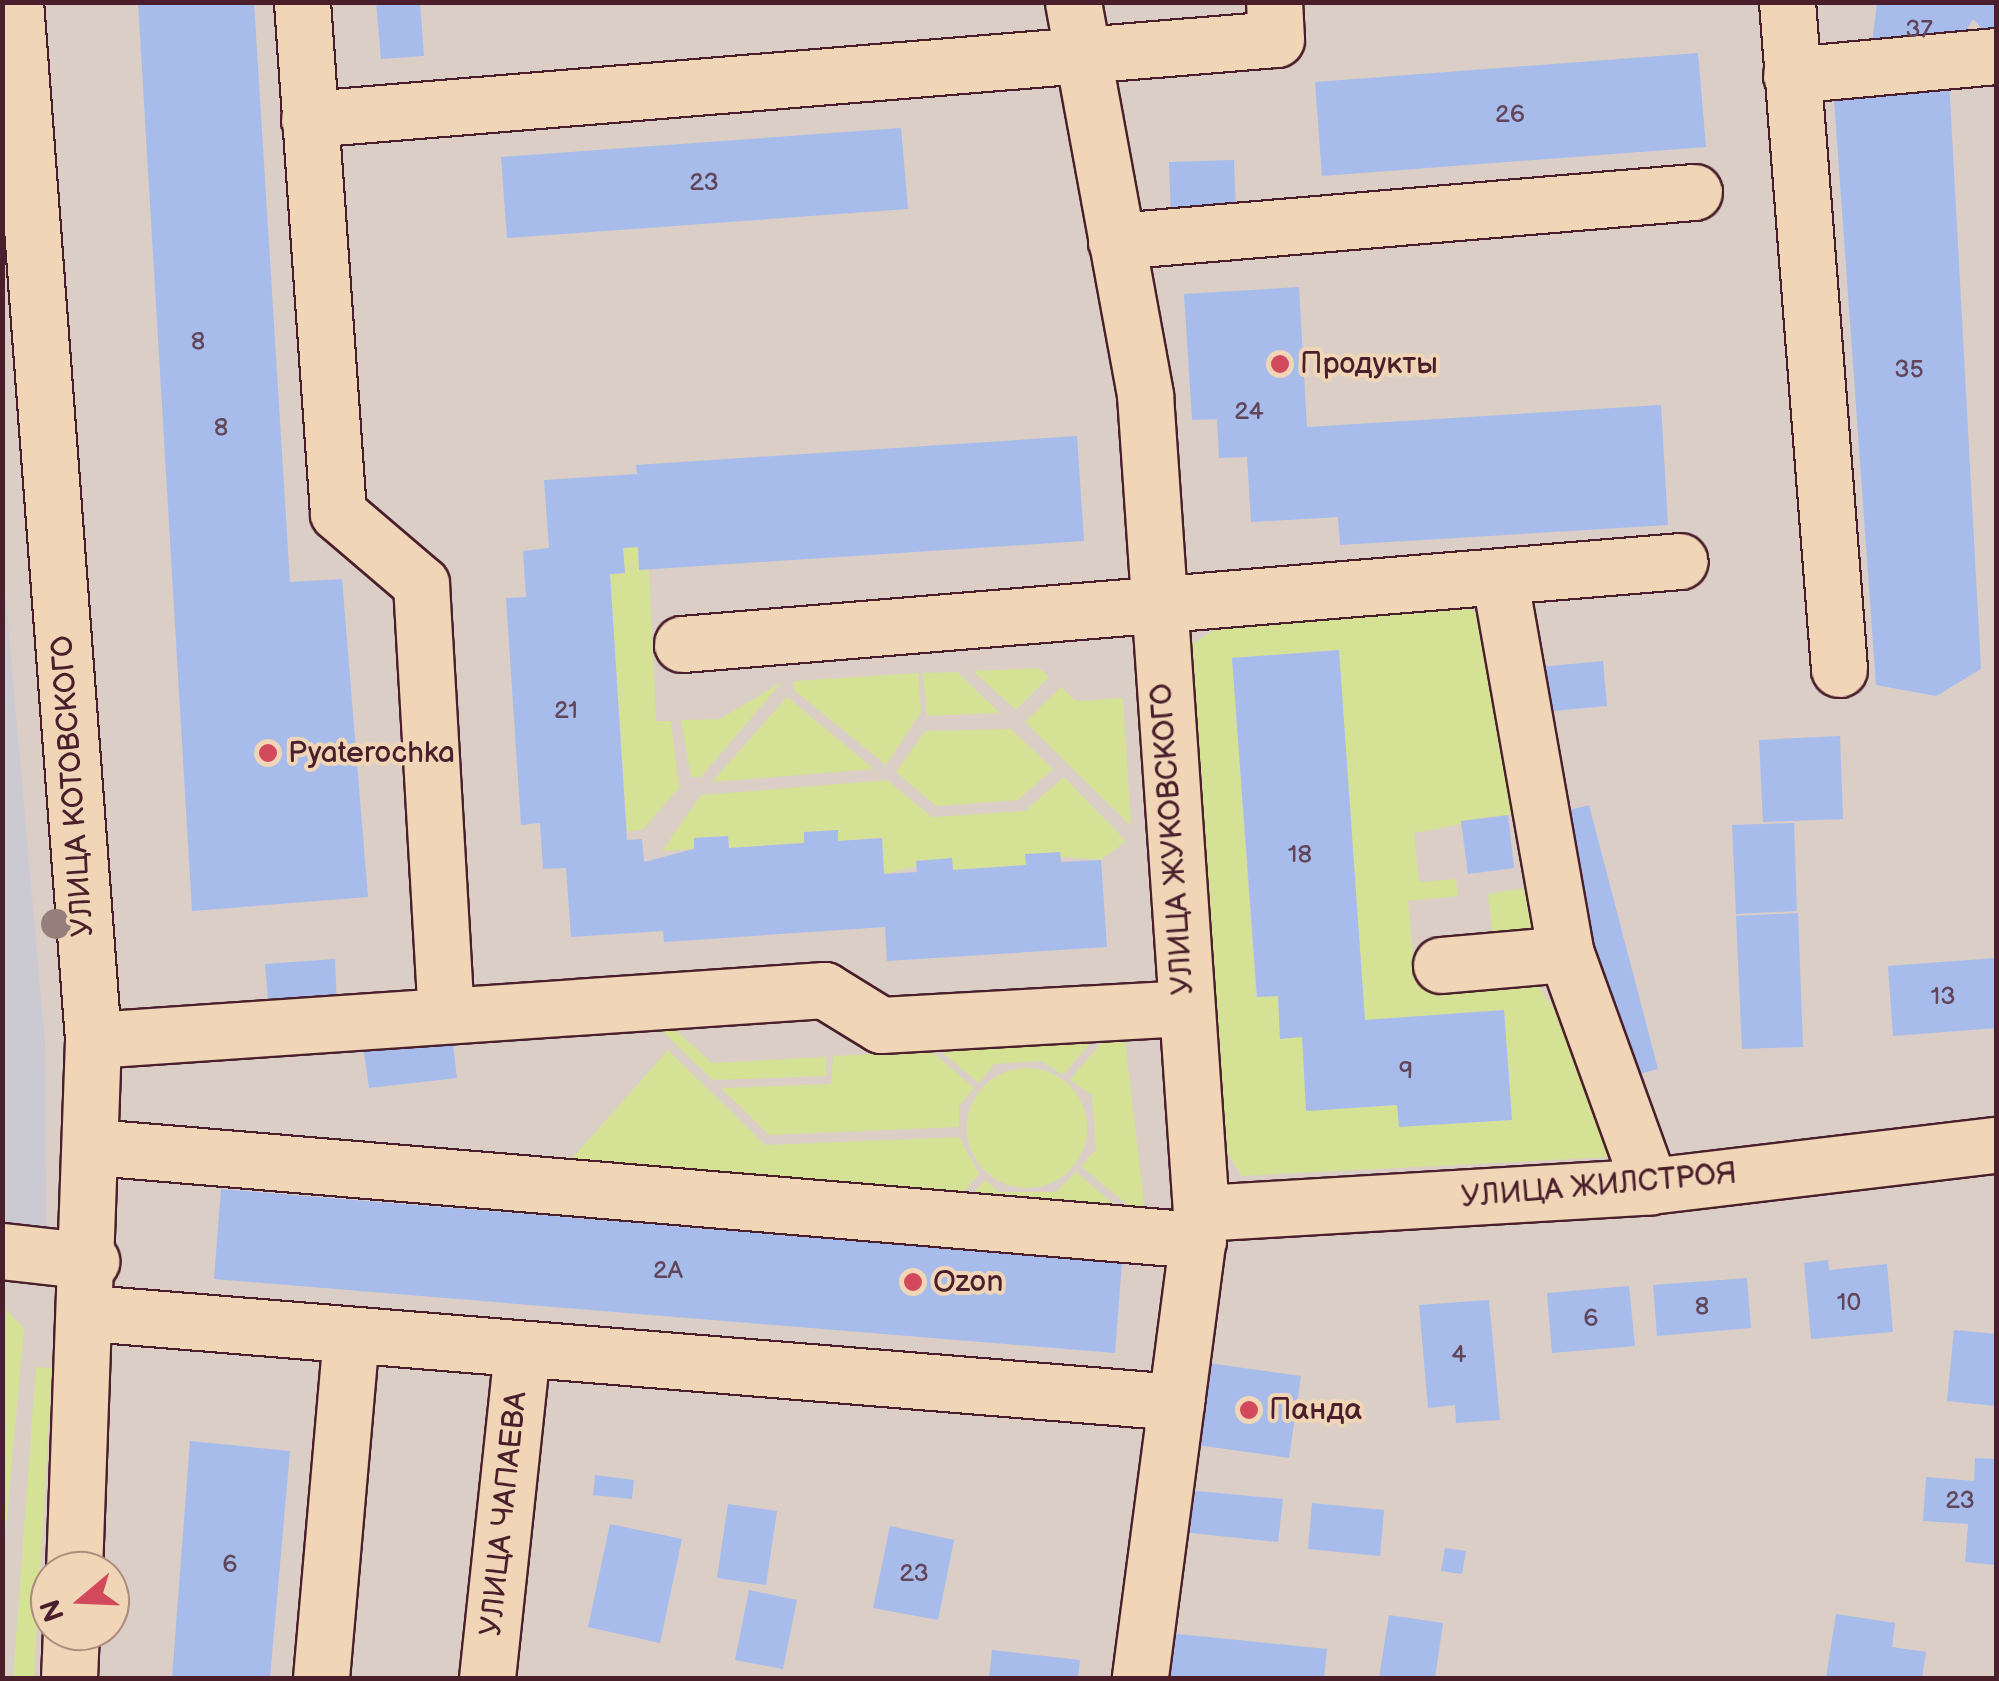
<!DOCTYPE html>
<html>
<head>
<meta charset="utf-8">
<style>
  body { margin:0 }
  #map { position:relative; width:1999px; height:1681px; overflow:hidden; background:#dacec7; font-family:"Balsamiq Sans",sans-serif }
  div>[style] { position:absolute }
  .built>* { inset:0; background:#cbc9d2 }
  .green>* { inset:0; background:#d5e295 }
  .round { border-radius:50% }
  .building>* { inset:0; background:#a7bceb }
  .roads { filter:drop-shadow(2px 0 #4a1f2b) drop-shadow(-2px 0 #4a1f2b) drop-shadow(0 2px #4a1f2b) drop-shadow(0 -2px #4a1f2b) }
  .minor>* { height:55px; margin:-27.5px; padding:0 27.5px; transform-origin:27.5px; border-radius:27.5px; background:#f0d5b7 }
  .trees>* { width:30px; height:30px; margin:-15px; border-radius:50%; background:#967e7a }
  .dots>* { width:28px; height:28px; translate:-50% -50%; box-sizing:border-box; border:5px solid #f0d5b7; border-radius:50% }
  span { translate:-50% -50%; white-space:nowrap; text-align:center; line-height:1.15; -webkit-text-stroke:8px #f0d5b7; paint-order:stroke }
  .number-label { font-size:25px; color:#61465b }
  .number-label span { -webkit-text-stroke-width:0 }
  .poi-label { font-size:30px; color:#4a1f2b }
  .left { translate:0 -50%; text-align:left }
  .street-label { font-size:30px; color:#4a1f2b }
  .frame { position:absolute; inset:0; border:5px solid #4a1f2b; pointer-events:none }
  .north { position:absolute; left:30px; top:1551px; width:100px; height:100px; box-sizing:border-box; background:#f0d5b7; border:2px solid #ae8c7f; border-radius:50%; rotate:251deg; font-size:28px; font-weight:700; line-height:40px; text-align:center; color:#4a1f2b }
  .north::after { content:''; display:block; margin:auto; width:35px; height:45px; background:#d1495b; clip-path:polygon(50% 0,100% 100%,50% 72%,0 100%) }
</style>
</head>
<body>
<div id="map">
  <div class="built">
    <i style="clip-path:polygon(2px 557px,45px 1044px,46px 1238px,3px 1230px)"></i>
  </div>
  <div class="green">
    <i style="clip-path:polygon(638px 547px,639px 570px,649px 569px,656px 721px,671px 721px,679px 788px,642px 830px,627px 831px,610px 574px,625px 573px,623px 548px)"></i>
    <i style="clip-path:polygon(evenodd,1463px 607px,1482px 615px,1520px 813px,1414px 833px,1419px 882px,1456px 879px,1458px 896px,1408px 901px,1416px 982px,1533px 979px,1564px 1023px,1612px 1157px,1242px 1176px,1224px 1148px,1188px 647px,1229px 620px,1463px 607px,1338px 650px,1365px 1020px,1504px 1010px,1512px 1119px,1400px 1127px,1397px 1105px,1307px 1111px,1302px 1037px,1280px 1038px,1278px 996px,1256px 997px,1232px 658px,1338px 650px)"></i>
    <i style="clip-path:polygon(1039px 668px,1049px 677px,1016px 710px,973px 671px)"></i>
    <i style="clip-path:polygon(957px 672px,1000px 713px,927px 716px,923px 673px)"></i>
    <i style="clip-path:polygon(918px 673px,921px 712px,886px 765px,794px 690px,794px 681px)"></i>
    <i style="clip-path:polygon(782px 682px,701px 777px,691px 777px,681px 720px,720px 719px)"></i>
    <i style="clip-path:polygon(1061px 687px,1076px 701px,1123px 698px,1131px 826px,1025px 722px)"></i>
    <i style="clip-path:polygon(787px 697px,874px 769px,712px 782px)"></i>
    <i style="clip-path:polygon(1011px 729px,1053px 769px,1018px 800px,936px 806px,896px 772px,925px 731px)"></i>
    <i style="clip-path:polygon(1064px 777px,1126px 841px,1101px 860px,1026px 854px,1026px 865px,953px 870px,951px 858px,884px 874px,881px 838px,838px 841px,837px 830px,804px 832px,804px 843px,729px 848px,727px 836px,694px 838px,694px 849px,662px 851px,701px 795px,887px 780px,932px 817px,1025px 811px)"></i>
    <i style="clip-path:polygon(1523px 888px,1540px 935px,1503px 941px,1492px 932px,1488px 894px)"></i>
    <i style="clip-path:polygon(673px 1028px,712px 1063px,826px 1057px,826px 1076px,713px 1080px,660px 1029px)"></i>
    <i style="clip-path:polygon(1125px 1040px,1146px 1220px,1081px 1166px,1096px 1150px,1092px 1095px,1070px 1080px,1103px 1041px)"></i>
    <i style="clip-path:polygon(1092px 1041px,1063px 1075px,1041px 1061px,994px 1064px,979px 1083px,939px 1050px)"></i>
    <i style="clip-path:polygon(668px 1050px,765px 1145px,959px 1137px,979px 1174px,943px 1215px,552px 1181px)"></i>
    <i style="clip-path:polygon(931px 1051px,974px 1088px,959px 1106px,959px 1127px,769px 1135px,721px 1088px,831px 1084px,833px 1056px)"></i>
    <i class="round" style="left:967px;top:1068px;width:120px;height:120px"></i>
    <i style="clip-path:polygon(1076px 1172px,1146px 1232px,955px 1215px,985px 1180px,999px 1192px,1056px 1192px)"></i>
    <i style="clip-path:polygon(3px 1307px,24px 1328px,3px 1562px)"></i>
    <i style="clip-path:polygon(36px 1367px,52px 1368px,34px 1678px,13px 1678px)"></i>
  </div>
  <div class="building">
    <i style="clip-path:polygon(138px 2px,254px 2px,290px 582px,342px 579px,368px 897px,192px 911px)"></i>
    <i style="clip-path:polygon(376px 2px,420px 2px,424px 56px,381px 59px)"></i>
    <i style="clip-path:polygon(1877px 2px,1996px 2px,1996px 44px,1973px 19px,1948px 61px,1981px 669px,1936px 696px,1876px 685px,1832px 71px,1869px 69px)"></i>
    <i style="clip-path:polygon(1698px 53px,1706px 147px,1322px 176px,1315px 82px)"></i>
    <i style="clip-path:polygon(901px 128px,908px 209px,507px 238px,501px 157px)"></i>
    <i style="clip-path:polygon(1234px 160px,1236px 216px,1171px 218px,1169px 162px)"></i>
    <i style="clip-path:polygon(1299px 287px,1307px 427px,1661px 405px,1668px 525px,1340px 545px,1338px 517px,1251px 522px,1247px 457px,1219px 458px,1217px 419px,1192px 420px,1184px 294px)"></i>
    <i style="clip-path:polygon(1077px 436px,1084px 541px,639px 570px,638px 547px,623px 548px,625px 573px,610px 574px,627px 840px,642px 839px,644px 862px,694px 849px,694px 838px,728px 836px,729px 848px,804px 843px,804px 832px,838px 830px,838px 841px,882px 838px,884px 874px,917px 872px,916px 861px,952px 858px,953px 870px,1026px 865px,1025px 854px,1060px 852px,1061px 862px,1101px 860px,1107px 947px,887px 961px,885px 927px,664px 942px,663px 931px,571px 937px,566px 868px,543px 869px,540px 823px,521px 825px,506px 598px,526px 597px,523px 551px,549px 548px,544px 480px,637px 474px,636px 465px)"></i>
    <i style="clip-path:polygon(1339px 650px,1365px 1020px,1504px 1010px,1512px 1120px,1399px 1127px,1397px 1105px,1306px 1111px,1302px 1037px,1280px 1039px,1278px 996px,1257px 997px,1232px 658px)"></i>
    <i style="clip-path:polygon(1603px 661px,1607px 706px,1542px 712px,1539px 667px)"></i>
    <i style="clip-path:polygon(1840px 736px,1843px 819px,1763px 822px,1759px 740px)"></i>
    <i style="clip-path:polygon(1589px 805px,1658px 1069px,1628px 1077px,1559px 813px)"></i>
    <i style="clip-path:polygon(1508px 815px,1514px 868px,1468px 874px,1461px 821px)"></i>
    <i style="clip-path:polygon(1794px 823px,1797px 911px,1736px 914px,1732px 825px)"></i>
    <i style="clip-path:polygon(1798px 913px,1803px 1047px,1742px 1049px,1736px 916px)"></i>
    <i style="clip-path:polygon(1996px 958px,1996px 1028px,1893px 1036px,1888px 966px)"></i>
    <i style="clip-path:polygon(335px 959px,337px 1007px,269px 1011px,265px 964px)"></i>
    <i style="clip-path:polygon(452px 1036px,457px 1078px,369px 1088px,363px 1045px)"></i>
    <i style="clip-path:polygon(221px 1189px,1122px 1263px,1115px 1353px,214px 1279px)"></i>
    <i style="clip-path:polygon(1828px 1260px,1829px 1270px,1887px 1264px,1893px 1332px,1811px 1339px,1804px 1263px)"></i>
    <i style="clip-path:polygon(1747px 1278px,1751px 1328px,1657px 1336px,1653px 1285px)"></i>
    <i style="clip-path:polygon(1629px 1286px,1635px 1346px,1552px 1353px,1547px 1293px)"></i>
    <i style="clip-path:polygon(1489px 1300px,1500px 1420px,1456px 1423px,1455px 1405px,1428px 1408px,1419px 1305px)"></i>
    <i style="clip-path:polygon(1954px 1330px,1996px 1334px,1996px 1406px,1947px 1401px)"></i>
    <i style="clip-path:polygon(1208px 1363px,1301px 1376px,1289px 1458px,1197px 1445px)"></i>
    <i style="clip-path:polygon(190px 1441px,290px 1451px,270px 1678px,172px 1678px)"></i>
    <i style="clip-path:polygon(1975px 1458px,1996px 1459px,1996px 1565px,1965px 1562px,1968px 1524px,1923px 1521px,1926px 1477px,1974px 1481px)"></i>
    <i style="clip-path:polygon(595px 1475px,634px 1480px,632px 1499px,593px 1495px)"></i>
    <i style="clip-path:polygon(1185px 1490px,1283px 1499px,1278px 1542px,1181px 1532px)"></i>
    <i style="clip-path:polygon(1312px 1503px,1384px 1510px,1380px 1556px,1308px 1549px)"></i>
    <i style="clip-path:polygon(728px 1504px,777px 1511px,766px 1585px,717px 1578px)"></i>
    <i style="clip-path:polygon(610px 1524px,682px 1539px,660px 1643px,588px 1627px)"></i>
    <i style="clip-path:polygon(890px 1526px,954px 1540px,938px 1620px,873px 1608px)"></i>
    <i style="clip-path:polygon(1445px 1548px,1466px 1551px,1462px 1574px,1441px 1571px)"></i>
    <i style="clip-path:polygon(749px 1590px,797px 1600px,783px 1669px,735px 1660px)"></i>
    <i style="clip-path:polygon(1836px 1614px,1895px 1623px,1892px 1647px,1926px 1652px,1922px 1678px,1826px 1678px)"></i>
    <i style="clip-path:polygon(1389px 1615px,1443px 1623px,1435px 1678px,1379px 1678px)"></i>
    <i style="clip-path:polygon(1168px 1633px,1327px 1649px,1324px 1678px,1163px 1678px)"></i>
    <i style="clip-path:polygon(992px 1650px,1080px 1660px,1078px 1678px,989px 1678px)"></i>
  </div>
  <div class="roads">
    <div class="minor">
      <i style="left:15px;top:2px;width:1041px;rotate:85.7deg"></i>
      <i style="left:93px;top:1040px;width:531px;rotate:92.05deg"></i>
      <i style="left:302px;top:2px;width:512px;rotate:85.97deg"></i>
      <i style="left:338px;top:513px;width:109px;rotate:40.5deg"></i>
      <i style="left:421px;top:584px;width:430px;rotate:86.7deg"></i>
      <i style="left:1073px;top:2px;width:400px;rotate:79.6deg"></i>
      <i style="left:1145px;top:395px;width:820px;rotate:86.08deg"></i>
      <i style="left:1201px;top:1213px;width:469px;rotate:97.5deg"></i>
      <i style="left:1787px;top:2px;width:669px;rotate:85.54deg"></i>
      <i style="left:1791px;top:75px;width:206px;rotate:-5.3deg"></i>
      <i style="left:309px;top:119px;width:970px;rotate:-4.73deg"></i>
      <i style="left:1276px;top:39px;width:37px;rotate:-93deg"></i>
      <i style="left:1116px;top:241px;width:580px;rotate:-4.85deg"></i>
      <i style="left:1500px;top:581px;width:379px;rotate:80deg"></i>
      <i style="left:1566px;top:954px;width:247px;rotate:70.1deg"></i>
      <i style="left:682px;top:644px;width:1001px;rotate:-4.75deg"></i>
      <i style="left:1441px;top:965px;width:125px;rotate:-5deg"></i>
      <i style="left:93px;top:1040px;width:733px;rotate:-3.91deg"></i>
      <i style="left:824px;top:990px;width:67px;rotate:31.6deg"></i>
      <i style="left:881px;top:1025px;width:303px;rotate:-3.2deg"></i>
      <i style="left:94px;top:1147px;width:1108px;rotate:4.82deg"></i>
      <i style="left:1201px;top:1213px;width:450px;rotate:-3.4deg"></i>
      <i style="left:1650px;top:1186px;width:348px;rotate:-6.8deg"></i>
      <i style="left:2px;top:1251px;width:90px;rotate:6.4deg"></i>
      <i style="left:89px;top:1313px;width:1091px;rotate:4.68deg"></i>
      <i style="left:69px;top:1678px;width:47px;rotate:-87.6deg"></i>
      <i style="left:321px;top:1678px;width:343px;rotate:-85deg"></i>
      <i style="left:487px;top:1678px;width:330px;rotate:-83.9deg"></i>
    </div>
  </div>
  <div class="trees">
    <i style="left:56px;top:924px"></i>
  </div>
  <div class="dots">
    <i style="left:1280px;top:364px;background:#d1495b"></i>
    <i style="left:268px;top:753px;background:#d1495b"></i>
    <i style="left:913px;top:1282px;background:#d1495b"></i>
    <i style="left:1249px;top:1410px;background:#d1495b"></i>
  </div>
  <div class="number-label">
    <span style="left:1919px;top:30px">37</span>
    <span style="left:1510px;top:115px">26</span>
    <span style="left:704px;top:183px">23</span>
    <span style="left:198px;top:342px">8</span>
    <span style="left:1909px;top:370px">35</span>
    <span style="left:1249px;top:412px">24</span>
    <span style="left:221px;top:428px">8</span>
    <span style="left:566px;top:711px">21</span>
    <span style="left:1300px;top:855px">18</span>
    <span style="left:1943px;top:997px">13</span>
    <span style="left:1406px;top:1071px">9</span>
    <span style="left:668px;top:1271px">2А</span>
    <span style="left:1849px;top:1303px">10</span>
    <span style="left:1702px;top:1307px">8</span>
    <span style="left:1591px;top:1319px">6</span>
    <span style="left:1459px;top:1355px">4</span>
    <span style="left:1960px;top:1501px">23</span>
    <span style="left:230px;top:1565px">6</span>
    <span style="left:914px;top:1574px">23</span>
  </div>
  <div class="poi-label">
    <span class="left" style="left:1300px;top:364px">Продукты</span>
    <span class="left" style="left:288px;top:753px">Pyaterochka</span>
    <span class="left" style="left:933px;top:1282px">Ozon</span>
    <span class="left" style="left:1269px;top:1410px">Панда</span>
  </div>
  <div class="street-label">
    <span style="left:73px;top:786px;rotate:-94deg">УЛИЦА КОТОВСКОГО</span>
    <span style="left:1173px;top:839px;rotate:-94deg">УЛИЦА ЖУКОВСКОГО</span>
    <span style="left:1599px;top:1186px;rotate:-5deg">УЛИЦА ЖИЛСТРОЯ</span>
    <span style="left:504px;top:1514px;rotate:-84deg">УЛИЦА ЧАПАЕВА</span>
  </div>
  <div class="frame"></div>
  <div class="north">N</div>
</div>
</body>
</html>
